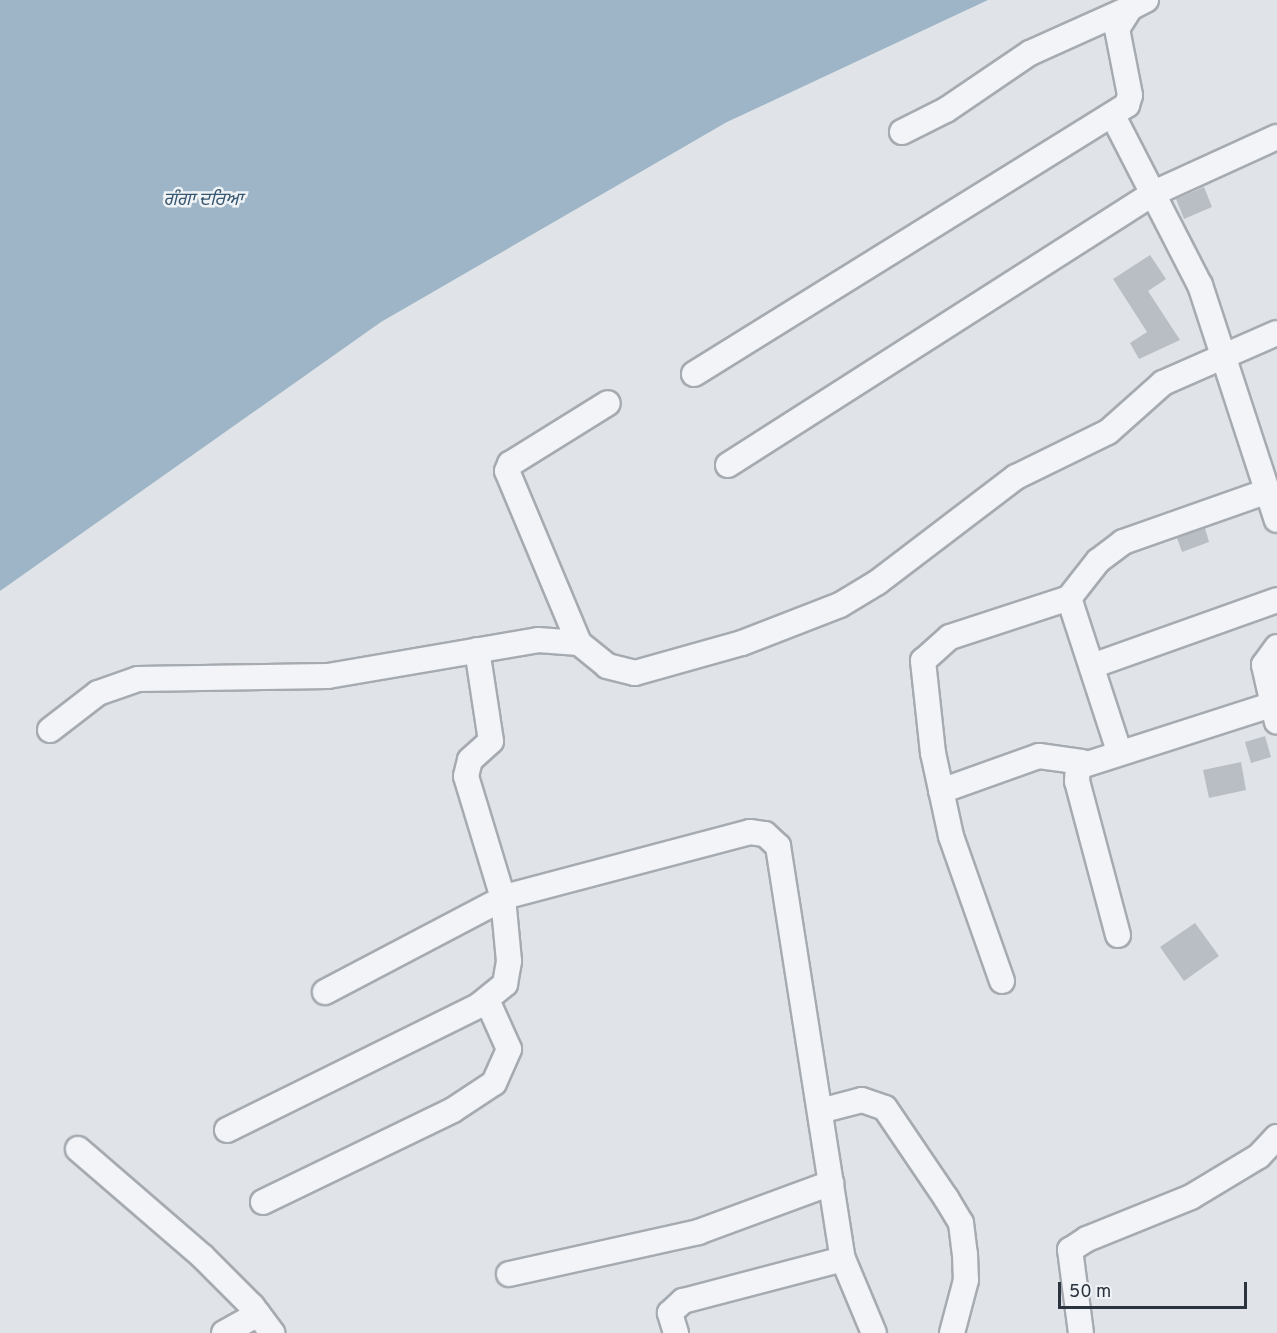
<!DOCTYPE html>
<html>
<head>
<meta charset="utf-8">
<style>
  body { margin:0 }
  #map { position:relative; width:1277px; height:1333px; overflow:hidden; background:#e0e4e8; font-family:Overpass,"Noto Sans Gurmukhi",sans-serif }
  div>[style] { position:absolute }
  .water>* { inset:0; background:#9db5c6 }
  .building>* { inset:0; background:#b8bec4 }
  .roads { filter:drop-shadow(2px 0 #a6abb2) drop-shadow(-2px 0 #a6abb2) drop-shadow(0 2px #a6abb2) drop-shadow(0 -2px #a6abb2) }
  .street>* { height:24px; margin:-12px; padding:0 12px; transform-origin:12px; border-radius:12px; background:#f2f4f7 }
  span { translate:-50% -50%; white-space:nowrap; text-align:center; line-height:1.15; -webkit-text-stroke:5px #eff3f6; paint-order:stroke }
  .water-label { font-size:18px; color:#37566f; font-style:italic }
  .scale { position:absolute; left:1058px; top:1282px; width:189px; height:27px; box-sizing:border-box; border:3px solid #2a333e; border-top:0; padding-left:8px; font-size:18px; line-height:21px; white-space:nowrap; color:#2a333e; -webkit-text-stroke:4px #eff3f6; paint-order:stroke }
</style>
</head>
<body>
<div id="map">
  <div class="water">
    <i style="clip-path:polygon(0 0,988px 0,727px 122px,381px 322px,0 591px)"></i>
  </div>
  <div class="building">
    <i style="clip-path:polygon(1204px 187px,1212px 207px,1184px 219px,1176px 199px)"></i>
    <i style="clip-path:polygon(1150px 255px,1166px 279px,1148px 291px,1180px 340px,1139px 359px,1130px 343px,1147px 332px,1113px 279px)"></i>
    <i style="clip-path:polygon(1205px 528px,1209px 542px,1182px 552px,1177px 538px)"></i>
    <i style="clip-path:polygon(1265px 736px,1271px 757px,1251px 763px,1245px 742px)"></i>
    <i style="clip-path:polygon(1241px 762px,1246px 790px,1209px 798px,1203px 770px)"></i>
    <i style="clip-path:polygon(1195px 923px,1219px 956px,1184px 981px,1160px 947px)"></i>
  </div>
  <div class="roads">
    <div class="street">
      <i style="left:1113px;top:116px;width:190px;rotate:62.8deg"></i>
      <i style="left:1200px;top:285px;width:247px;rotate:71.9deg"></i>
      <i style="left:902px;top:132px;width:49px;rotate:-26.6deg"></i>
      <i style="left:946px;top:110px;width:102px;rotate:-34.2deg"></i>
      <i style="left:1030px;top:53px;width:110px;rotate:-24.2deg"></i>
      <i style="left:694px;top:374px;width:510px;rotate:-31.85deg"></i>
      <i style="left:1127px;top:105px;width:10px;rotate:-73deg"></i>
      <i style="left:1130px;top:95px;width:67px;rotate:-101.1deg"></i>
      <i style="left:1117px;top:29px;width:25px;rotate:-58deg"></i>
      <i style="left:1130px;top:8px;width:18px;rotate:-27deg"></i>
      <i style="left:728px;top:465px;width:505px;rotate:-32.56deg"></i>
      <i style="left:1154px;top:193px;width:135px;rotate:-24.5deg"></i>
      <i style="left:1069px;top:598px;width:161px;rotate:71.9deg"></i>
      <i style="left:579px;top:643px;width:186px;rotate:-112.7deg"></i>
      <i style="left:507px;top:471px;width:8px;rotate:-67deg"></i>
      <i style="left:510px;top:464px;width:115px;rotate:-31.9deg"></i>
      <i style="left:1277px;top:647px;width:22px;rotate:126deg"></i>
      <i style="left:1264px;top:665px;width:58px;rotate:77.2deg"></i>
      <i style="left:1092px;top:666px;width:196px;rotate:-19.6deg"></i>
      <i style="left:50px;top:730px;width:61px;rotate:-37.6deg"></i>
      <i style="left:98px;top:693px;width:42px;rotate:-19.3deg"></i>
      <i style="left:138px;top:679px;width:190px;rotate:-0.9deg"></i>
      <i style="left:328px;top:676px;width:213px;rotate:-9.7deg"></i>
      <i style="left:538px;top:640px;width:41px;rotate:4.2deg"></i>
      <i style="left:579px;top:643px;width:36px;rotate:39deg"></i>
      <i style="left:607px;top:666px;width:29px;rotate:14deg"></i>
      <i style="left:635px;top:673px;width:111px;rotate:-15.7deg"></i>
      <i style="left:742px;top:643px;width:105px;rotate:-21.2deg"></i>
      <i style="left:840px;top:605px;width:44px;rotate:-31.2deg"></i>
      <i style="left:878px;top:582px;width:173px;rotate:-37.3deg"></i>
      <i style="left:1016px;top:477px;width:102px;rotate:-26.1deg"></i>
      <i style="left:1108px;top:432px;width:74px;rotate:-41.7deg"></i>
      <i style="left:1163px;top:383px;width:124px;rotate:-23.7deg"></i>
      <i style="left:941px;top:791px;width:104px;rotate:-19.7deg"></i>
      <i style="left:1039px;top:756px;width:43px;rotate:7.9deg"></i>
      <i style="left:1118px;top:935px;width:159px;rotate:-104.9deg"></i>
      <i style="left:1077px;top:781px;width:14px;rotate:-86deg"></i>
      <i style="left:1078px;top:767px;width:203px;rotate:-17.8deg"></i>
      <i style="left:1002px;top:981px;width:154px;rotate:-109.4deg"></i>
      <i style="left:951px;top:836px;width:85px;rotate:-102.2deg"></i>
      <i style="left:933px;top:753px;width:93px;rotate:-96.2deg"></i>
      <i style="left:923px;top:661px;width:36px;rotate:-42deg"></i>
      <i style="left:950px;top:637px;width:125px;rotate:-18.1deg"></i>
      <i style="left:1069px;top:598px;width:47px;rotate:-51.9deg"></i>
      <i style="left:1098px;top:561px;width:31px;rotate:-37deg"></i>
      <i style="left:1123px;top:542px;width:154px;rotate:-19.4deg"></i>
      <i style="left:325px;top:992px;width:207px;rotate:-27.7deg"></i>
      <i style="left:508px;top:896px;width:250px;rotate:-14.8deg"></i>
      <i style="left:750px;top:832px;width:15px;rotate:8deg"></i>
      <i style="left:765px;top:834px;width:18px;rotate:43deg"></i>
      <i style="left:778px;top:846px;width:418px;rotate:81.1deg"></i>
      <i style="left:843px;top:1259px;width:80px;rotate:67.3deg"></i>
      <i style="left:820px;top:1111px;width:43px;rotate:-14.7deg"></i>
      <i style="left:862px;top:1100px;width:24px;rotate:19deg"></i>
      <i style="left:885px;top:1108px;width:109px;rotate:55.9deg"></i>
      <i style="left:946px;top:1198px;width:29px;rotate:59deg"></i>
      <i style="left:961px;top:1223px;width:31px;rotate:83deg"></i>
      <i style="left:965px;top:1254px;width:26px;rotate:88deg"></i>
      <i style="left:966px;top:1280px;width:55px;rotate:104.8deg"></i>
      <i style="left:227px;top:1130px;width:280px;rotate:-26.3deg"></i>
      <i style="left:478px;top:1006px;width:35px;rotate:-39deg"></i>
      <i style="left:505px;top:984px;width:23px;rotate:-80deg"></i>
      <i style="left:509px;top:961px;width:63px;rotate:-95.4deg"></i>
      <i style="left:503px;top:898px;width:127px;rotate:-106.9deg"></i>
      <i style="left:466px;top:776px;width:16px;rotate:-76deg"></i>
      <i style="left:470px;top:760px;width:28px;rotate:-42deg"></i>
      <i style="left:491px;top:741px;width:92px;rotate:-98.7deg"></i>
      <i style="left:78px;top:1149px;width:164px;rotate:40.8deg"></i>
      <i style="left:202px;top:1256px;width:71px;rotate:45deg"></i>
      <i style="left:252px;top:1306px;width:34px;rotate:53deg"></i>
      <i style="left:263px;top:1202px;width:211px;rotate:-25.8deg"></i>
      <i style="left:453px;top:1110px;width:49px;rotate:-33.4deg"></i>
      <i style="left:494px;top:1083px;width:37px;rotate:-66deg"></i>
      <i style="left:509px;top:1049px;width:54px;rotate:-114.2deg"></i>
      <i style="left:509px;top:1274px;width:194px;rotate:-12.5deg"></i>
      <i style="left:698px;top:1232px;width:142px;rotate:-20.2deg"></i>
      <i style="left:224px;top:1333px;width:39px;rotate:-29deg"></i>
      <i style="left:676px;top:1333px;width:21px;rotate:-107deg"></i>
      <i style="left:670px;top:1313px;width:18px;rotate:-43deg"></i>
      <i style="left:683px;top:1301px;width:165px;rotate:-14.7deg"></i>
      <i style="left:1081px;top:1333px;width:84px;rotate:-97.5deg"></i>
      <i style="left:1070px;top:1250px;width:20px;rotate:-33deg"></i>
      <i style="left:1087px;top:1239px;width:112px;rotate:-22deg"></i>
      <i style="left:1191px;top:1197px;width:79px;rotate:-31.1deg"></i>
      <i style="left:1259px;top:1156px;width:26px;rotate:-47deg"></i>
    </div>
  </div>
  <div class="water-label">
    <span style="left:203px;top:201px">ਗੰਗਾ ਦਰਿਆ</span>
  </div>
  <div class="scale">50 m</div>
</div>
</body>
</html>
